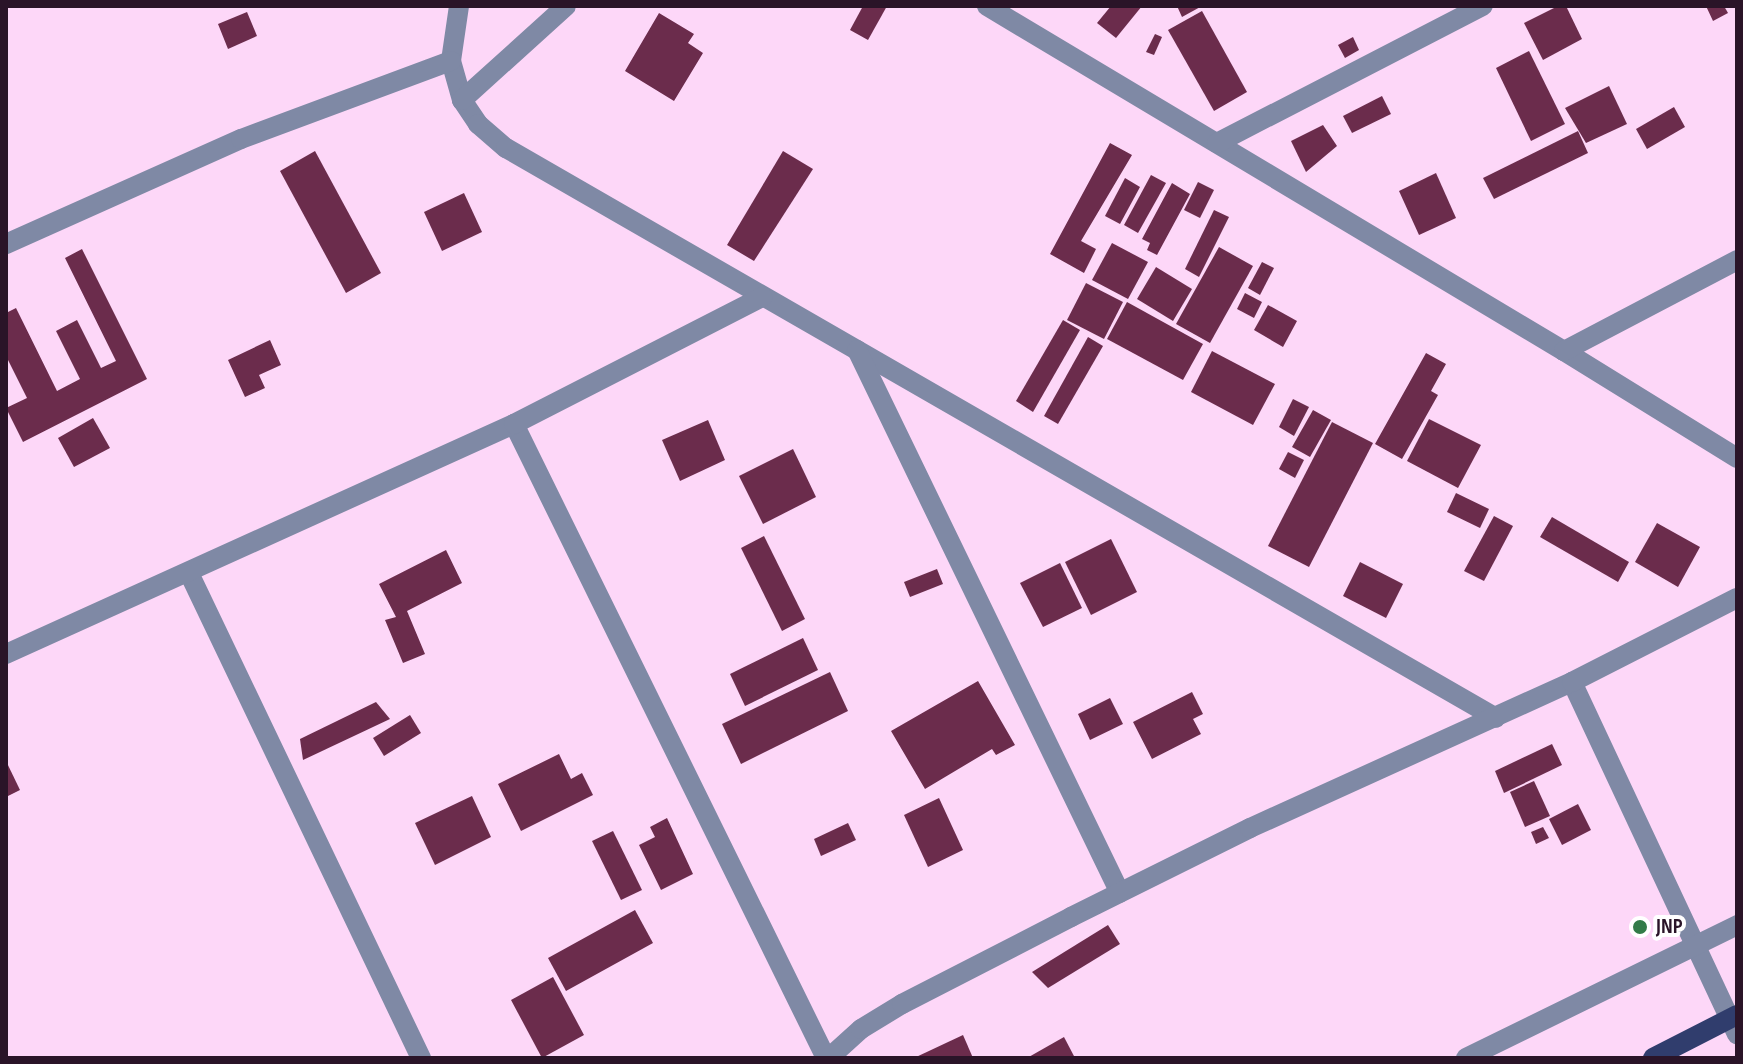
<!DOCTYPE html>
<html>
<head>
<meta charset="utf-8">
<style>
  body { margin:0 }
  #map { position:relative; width:1743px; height:1064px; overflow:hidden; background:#fdd7f8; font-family:"Sofia Sans Condensed",sans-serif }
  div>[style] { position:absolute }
  .building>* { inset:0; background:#6b2c4c }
  .minor>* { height:20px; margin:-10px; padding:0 10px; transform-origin:10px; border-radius:10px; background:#7f89a5 }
  .major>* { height:20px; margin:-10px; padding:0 10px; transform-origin:10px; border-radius:10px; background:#303d6d }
  .dots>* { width:22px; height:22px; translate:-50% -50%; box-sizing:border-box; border:4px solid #fff; border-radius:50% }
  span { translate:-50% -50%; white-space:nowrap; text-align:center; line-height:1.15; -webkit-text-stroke:8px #fff; paint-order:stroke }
  .poi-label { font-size:22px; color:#2a1428; font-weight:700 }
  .left { translate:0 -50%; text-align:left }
  .frame { position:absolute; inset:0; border:8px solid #2a1428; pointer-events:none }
</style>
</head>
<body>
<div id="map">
  <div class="building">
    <i style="clip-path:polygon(863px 6px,887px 6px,868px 40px,850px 30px)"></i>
    <i style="clip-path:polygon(1111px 6px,1142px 6px,1116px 38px,1097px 23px)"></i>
    <i style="clip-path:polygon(1177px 6px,1202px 6px,1182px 17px)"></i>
    <i style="clip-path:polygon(1558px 6px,1566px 6px,1582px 39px,1543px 60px,1524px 23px)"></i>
    <i style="clip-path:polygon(1706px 6px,1724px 6px,1728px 13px,1713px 21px)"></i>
    <i style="clip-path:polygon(1202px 11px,1247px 92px,1214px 111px,1168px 30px)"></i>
    <i style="clip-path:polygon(247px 12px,257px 36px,228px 49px,218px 24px)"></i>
    <i style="clip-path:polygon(659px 13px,694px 34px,688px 43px,703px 53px,674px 101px,625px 71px)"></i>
    <i style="clip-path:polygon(1155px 34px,1162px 37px,1154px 55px,1146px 52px)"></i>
    <i style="clip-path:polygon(1353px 37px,1359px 50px,1345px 58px,1338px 45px)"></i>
    <i style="clip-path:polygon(1529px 51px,1565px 124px,1531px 141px,1496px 68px)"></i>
    <i style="clip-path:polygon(1609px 86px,1627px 124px,1586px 143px,1565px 108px)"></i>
    <i style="clip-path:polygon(1382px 96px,1391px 114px,1352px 133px,1343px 116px)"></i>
    <i style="clip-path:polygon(1674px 107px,1685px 127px,1647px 149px,1636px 129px)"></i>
    <i style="clip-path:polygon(1323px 125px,1337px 146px,1306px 172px,1291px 141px)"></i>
    <i style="clip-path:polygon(1578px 131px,1588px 153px,1494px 199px,1483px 178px)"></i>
    <i style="clip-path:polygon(1110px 143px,1132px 155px,1081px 241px,1096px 249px,1084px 273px,1050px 254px)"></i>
    <i style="clip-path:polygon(315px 151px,381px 273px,346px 293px,280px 171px)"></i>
    <i style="clip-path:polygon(783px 151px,813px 169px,754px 261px,727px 245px)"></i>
    <i style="clip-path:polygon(1436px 173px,1456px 218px,1419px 235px,1399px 191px)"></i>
    <i style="clip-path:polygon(1151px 175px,1166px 183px,1138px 233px,1124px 225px)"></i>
    <i style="clip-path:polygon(1125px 178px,1140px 187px,1120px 224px,1105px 216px)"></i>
    <i style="clip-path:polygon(1198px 182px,1214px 190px,1200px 218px,1184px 210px)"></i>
    <i style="clip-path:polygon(1172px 183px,1190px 194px,1157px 255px,1147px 250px,1150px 243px,1142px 239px)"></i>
    <i style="clip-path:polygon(464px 193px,482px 232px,442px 251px,424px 212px)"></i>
    <i style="clip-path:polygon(1214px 210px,1229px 217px,1199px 277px,1185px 269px)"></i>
    <i style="clip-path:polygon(1112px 243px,1148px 262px,1128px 299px,1092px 280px)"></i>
    <i style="clip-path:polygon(1219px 247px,1253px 266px,1210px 343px,1176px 324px)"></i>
    <i style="clip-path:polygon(82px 249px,147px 379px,23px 442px,6px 408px,27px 398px,6px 356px,6px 313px,16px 308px,57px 391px,80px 379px,56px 331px,77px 320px,101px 368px,116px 361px,65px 258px)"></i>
    <i style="clip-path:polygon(1262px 262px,1274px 268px,1260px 295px,1248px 288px)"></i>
    <i style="clip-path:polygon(1156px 267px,1192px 289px,1173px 321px,1137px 299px)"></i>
    <i style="clip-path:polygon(1086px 283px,1123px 302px,1104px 339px,1067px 320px)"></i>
    <i style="clip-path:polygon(1245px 293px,1262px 302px,1254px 318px,1237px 309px)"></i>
    <i style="clip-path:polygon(1127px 302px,1203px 344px,1183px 380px,1107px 339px)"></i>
    <i style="clip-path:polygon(1268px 305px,1297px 321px,1283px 347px,1254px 330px)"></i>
    <i style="clip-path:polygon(1063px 320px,1080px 330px,1033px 412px,1016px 401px)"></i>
    <i style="clip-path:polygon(1088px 337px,1103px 346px,1058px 424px,1044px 416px)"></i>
    <i style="clip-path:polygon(270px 340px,281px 365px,259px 375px,265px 388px,245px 397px,228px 360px)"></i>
    <i style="clip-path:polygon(1212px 351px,1275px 384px,1253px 425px,1191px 392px)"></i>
    <i style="clip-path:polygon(1426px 353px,1446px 364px,1431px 391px,1438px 395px,1402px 459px,1375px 444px)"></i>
    <i style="clip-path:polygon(1293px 399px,1309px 407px,1294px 436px,1279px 427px)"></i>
    <i style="clip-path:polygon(1313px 410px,1331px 420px,1310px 457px,1292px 447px)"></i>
    <i style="clip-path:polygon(93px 418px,110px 448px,74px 467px,58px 438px)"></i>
    <i style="clip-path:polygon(1429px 419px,1481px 445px,1458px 488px,1407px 461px)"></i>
    <i style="clip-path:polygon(708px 420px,725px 460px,680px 481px,662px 440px)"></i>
    <i style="clip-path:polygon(1332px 422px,1373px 443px,1309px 567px,1268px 546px)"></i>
    <i style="clip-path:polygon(793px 449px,816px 497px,763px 524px,739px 476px)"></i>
    <i style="clip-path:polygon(1288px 452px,1304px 460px,1295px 478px,1279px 469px)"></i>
    <i style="clip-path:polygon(1456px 493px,1489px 509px,1480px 528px,1447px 512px)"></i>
    <i style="clip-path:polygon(1494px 516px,1513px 526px,1484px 581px,1464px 571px)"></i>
    <i style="clip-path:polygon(1552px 517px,1629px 562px,1618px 582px,1540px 537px)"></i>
    <i style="clip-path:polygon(1657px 523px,1700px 547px,1678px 587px,1635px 562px)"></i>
    <i style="clip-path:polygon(764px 536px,805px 619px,782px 631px,741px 548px)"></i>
    <i style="clip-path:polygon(1111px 539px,1137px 592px,1091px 615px,1065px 562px)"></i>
    <i style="clip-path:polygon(446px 550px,462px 583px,407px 611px,425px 654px,403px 663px,385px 620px,396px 617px,379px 584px)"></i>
    <i style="clip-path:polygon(1360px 562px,1403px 584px,1386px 618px,1343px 596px)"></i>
    <i style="clip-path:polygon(1060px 563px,1082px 608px,1043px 627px,1020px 583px)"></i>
    <i style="clip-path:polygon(937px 569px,943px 584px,910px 597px,904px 582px)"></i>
    <i style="clip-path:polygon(803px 638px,818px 670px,745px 706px,730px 674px)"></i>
    <i style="clip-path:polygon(830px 672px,848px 711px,741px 764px,722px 724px)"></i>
    <i style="clip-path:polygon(978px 681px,1015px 745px,996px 755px,992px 749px,925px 789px,891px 731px)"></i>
    <i style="clip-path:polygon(1192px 692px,1203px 714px,1193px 719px,1201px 734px,1152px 759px,1133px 722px)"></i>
    <i style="clip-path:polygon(1110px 698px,1123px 724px,1090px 740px,1078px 714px)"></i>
    <i style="clip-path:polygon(376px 702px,390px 719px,303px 760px,300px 739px)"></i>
    <i style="clip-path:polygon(410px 715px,421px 733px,384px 756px,373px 738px)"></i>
    <i style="clip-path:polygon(1552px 744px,1562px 765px,1504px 793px,1495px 771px)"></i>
    <i style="clip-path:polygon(559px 754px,571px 779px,582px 773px,593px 795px,521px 831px,498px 784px)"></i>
    <i style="clip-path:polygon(6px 761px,20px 790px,6px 797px)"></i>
    <i style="clip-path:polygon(1534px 781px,1550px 816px,1525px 827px,1510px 792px)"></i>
    <i style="clip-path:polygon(472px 796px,491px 837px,435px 865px,415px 823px)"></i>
    <i style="clip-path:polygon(939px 798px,963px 850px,928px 867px,904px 815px)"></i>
    <i style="clip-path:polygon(1578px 804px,1591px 830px,1562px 845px,1549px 819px)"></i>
    <i style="clip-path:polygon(667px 818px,693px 874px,661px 890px,639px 845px,655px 837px,650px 827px)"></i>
    <i style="clip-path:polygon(848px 823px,856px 840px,821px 856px,814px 839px)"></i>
    <i style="clip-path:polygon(1543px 827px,1549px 838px,1536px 844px,1531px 832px)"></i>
    <i style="clip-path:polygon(613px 831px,642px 890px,621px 900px,592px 841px)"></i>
    <i style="clip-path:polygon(635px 910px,653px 943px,566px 991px,548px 958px)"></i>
    <i style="clip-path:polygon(1108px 925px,1120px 944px,1048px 988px,1032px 972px)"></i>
    <i style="clip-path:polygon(553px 977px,584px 1035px,542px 1058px,511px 1000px)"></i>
    <i style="clip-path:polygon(963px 1035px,973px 1058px,914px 1058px)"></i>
    <i style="clip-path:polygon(1064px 1037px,1075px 1058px,1027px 1058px)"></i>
  </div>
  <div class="minor">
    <i style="left:459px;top:6px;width:56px;rotate:98.3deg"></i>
    <i style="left:451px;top:61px;width:41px;rotate:74.2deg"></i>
    <i style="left:462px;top:100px;width:29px;rotate:56deg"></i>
    <i style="left:478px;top:124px;width:37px;rotate:41deg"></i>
    <i style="left:506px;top:148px;width:1142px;rotate:29.93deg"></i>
    <i style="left:987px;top:6px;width:672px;rotate:30.88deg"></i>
    <i style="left:1564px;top:351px;width:203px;rotate:31.7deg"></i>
    <i style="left:462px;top:100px;width:140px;rotate:-42.1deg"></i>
    <i style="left:1217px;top:143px;width:299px;rotate:-27.3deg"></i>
    <i style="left:6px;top:244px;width:257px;rotate:-24.1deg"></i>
    <i style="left:241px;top:139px;width:224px;rotate:-20.4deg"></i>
    <i style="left:857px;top:350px;width:603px;rotate:64.16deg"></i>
    <i style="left:1564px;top:351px;width:195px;rotate:-27.7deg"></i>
    <i style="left:514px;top:424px;width:707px;rotate:63.8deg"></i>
    <i style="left:189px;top:573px;width:538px;rotate:64.44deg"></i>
    <i style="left:6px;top:654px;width:558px;rotate:-24.36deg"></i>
    <i style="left:514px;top:424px;width:279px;rotate:-27.1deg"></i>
    <i style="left:1572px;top:682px;width:389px;rotate:64.9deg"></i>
    <i style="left:829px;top:1058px;width:43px;rotate:-42.2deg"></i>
    <i style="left:861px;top:1029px;width:48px;rotate:-31.4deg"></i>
    <i style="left:902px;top:1004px;width:190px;rotate:-27.2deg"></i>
    <i style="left:1071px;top:917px;width:200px;rotate:-26.4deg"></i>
    <i style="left:1250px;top:828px;width:354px;rotate:-24.4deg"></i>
    <i style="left:1572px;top:682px;width:185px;rotate:-27deg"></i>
    <i style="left:1466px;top:1058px;width:302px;rotate:-26.1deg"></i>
  </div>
  <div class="major">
    <i style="left:1653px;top:1058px;width:94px;rotate:-27.1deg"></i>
  </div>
  <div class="dots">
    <i style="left:1640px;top:927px;background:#327b48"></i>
  </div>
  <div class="poi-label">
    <span class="left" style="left:1656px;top:927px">JNP</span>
  </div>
  <div class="frame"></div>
</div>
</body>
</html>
